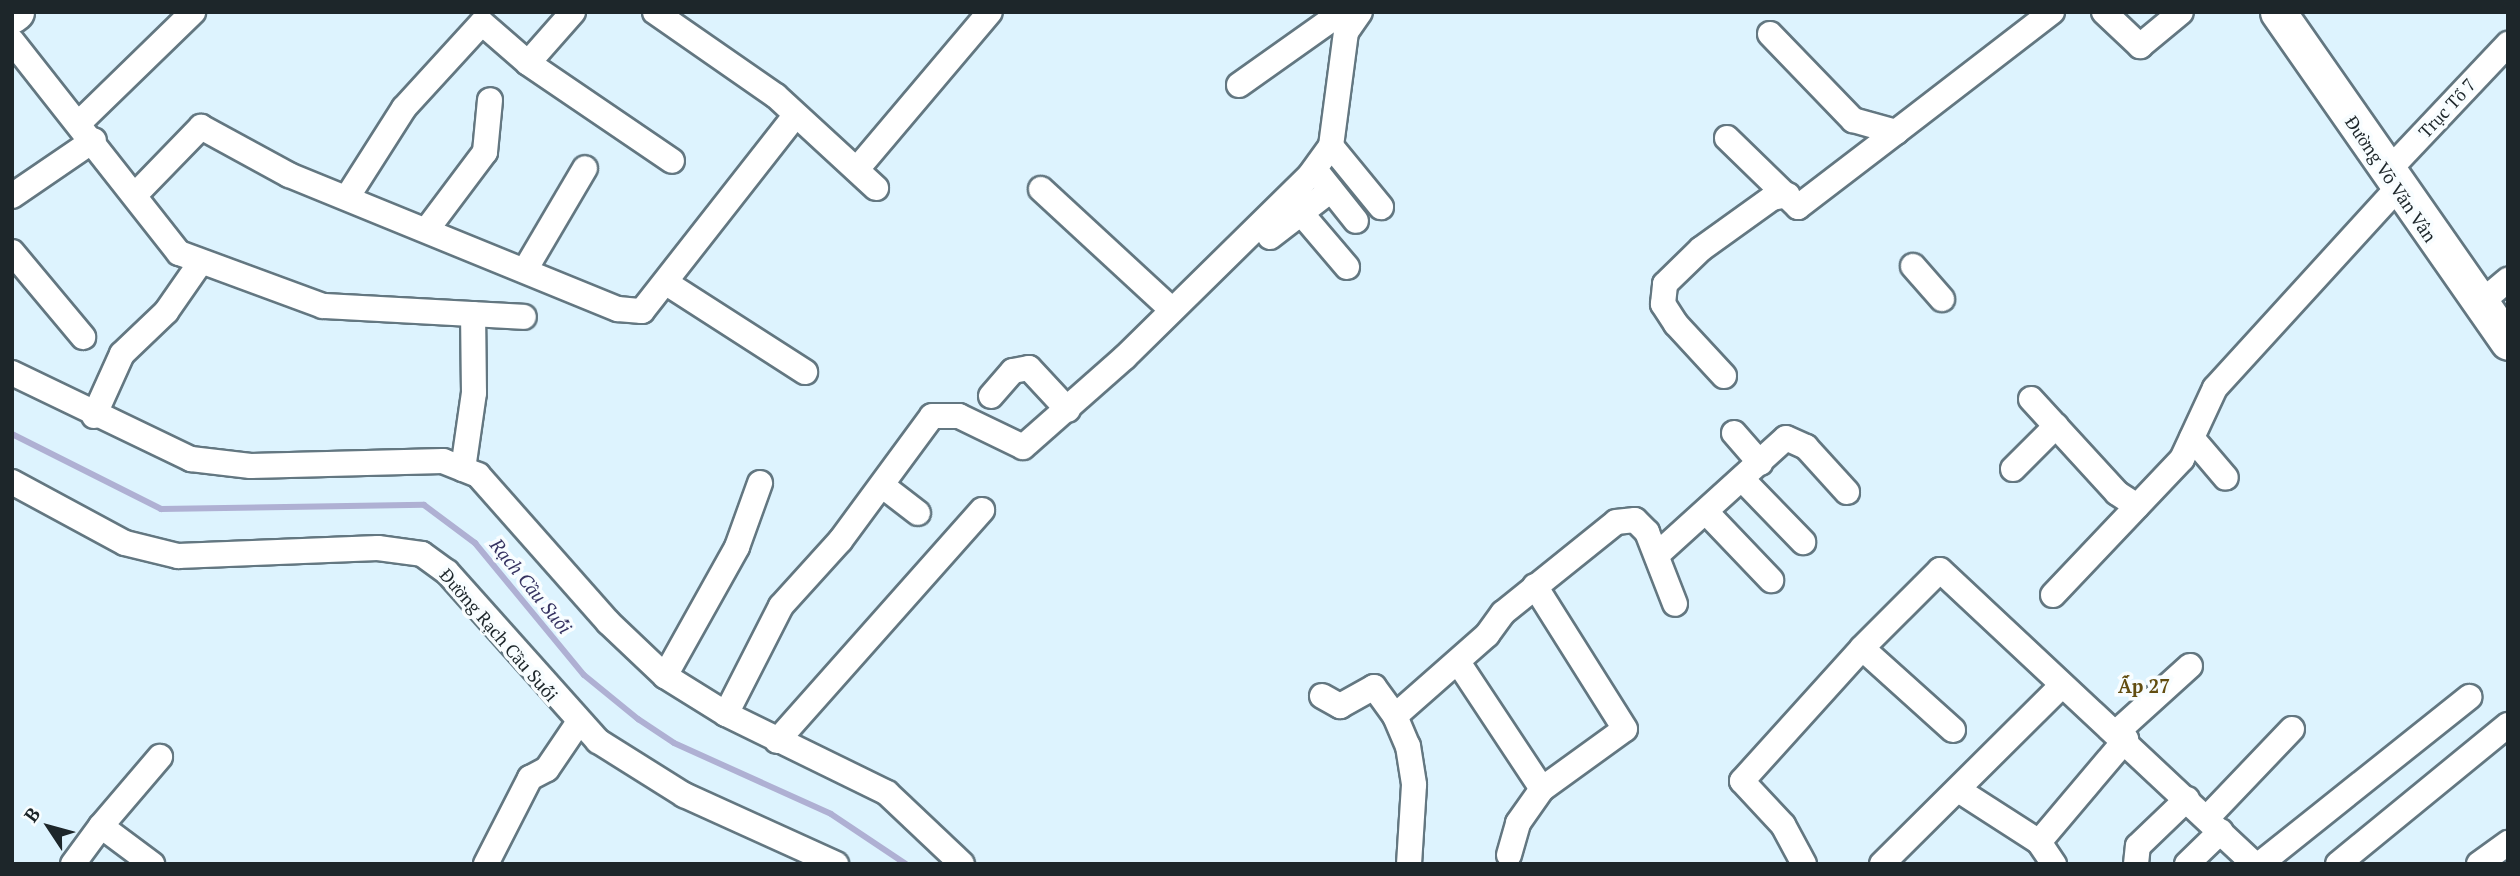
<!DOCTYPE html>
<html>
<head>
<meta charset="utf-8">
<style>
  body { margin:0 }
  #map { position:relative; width:2520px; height:876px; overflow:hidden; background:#ddf3fe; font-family:"PT Serif",serif }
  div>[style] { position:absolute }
  .stream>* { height:6px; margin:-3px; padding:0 3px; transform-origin:3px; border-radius:3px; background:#afb0d3 }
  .roads { filter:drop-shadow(2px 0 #637781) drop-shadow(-2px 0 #637781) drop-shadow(0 2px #637781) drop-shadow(0 -2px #637781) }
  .street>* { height:24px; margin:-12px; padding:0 12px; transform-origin:12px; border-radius:12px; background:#fff }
  .secondary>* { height:35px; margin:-17.5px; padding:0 17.5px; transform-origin:17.5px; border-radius:17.5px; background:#fff }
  span { translate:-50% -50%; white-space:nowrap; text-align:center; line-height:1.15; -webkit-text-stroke:7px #f8fdff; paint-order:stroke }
  .street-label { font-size:18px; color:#1d262a }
  .water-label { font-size:19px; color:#363361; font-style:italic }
  .neighbourhood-label { font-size:19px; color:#624d10; font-weight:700 }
  .frame { position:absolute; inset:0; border:14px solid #1d262a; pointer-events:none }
  .north { position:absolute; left:14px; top:792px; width:70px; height:70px; -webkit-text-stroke:5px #f8fdff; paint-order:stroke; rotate:306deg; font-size:19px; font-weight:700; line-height:28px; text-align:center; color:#1d262a }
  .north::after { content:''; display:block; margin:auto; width:24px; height:32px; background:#1d262a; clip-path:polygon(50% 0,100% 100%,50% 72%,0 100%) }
</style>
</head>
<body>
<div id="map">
  <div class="stream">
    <i style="left:12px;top:434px;width:167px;rotate:26.7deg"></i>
    <i style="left:161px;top:509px;width:263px;rotate:-0.9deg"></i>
    <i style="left:424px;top:505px;width:64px;rotate:36.7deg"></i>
    <i style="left:475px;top:543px;width:171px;rotate:50.5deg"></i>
    <i style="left:584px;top:675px;width:70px;rotate:39.2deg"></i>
    <i style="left:638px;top:719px;width:43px;rotate:33.7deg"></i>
    <i style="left:674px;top:743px;width:172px;rotate:24.3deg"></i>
    <i style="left:831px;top:814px;width:90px;rotate:33.7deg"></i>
  </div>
  <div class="roads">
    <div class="street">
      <i style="left:655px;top:12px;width:147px;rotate:34.8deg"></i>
      <i style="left:776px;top:96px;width:136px;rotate:42.6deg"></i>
      <i style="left:2104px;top:12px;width:50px;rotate:43.4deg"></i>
      <i style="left:2140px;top:46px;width:53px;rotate:-39.7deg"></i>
      <i style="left:1770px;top:34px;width:120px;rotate:46deg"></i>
      <i style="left:1853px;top:120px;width:45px;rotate:15.6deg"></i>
      <i style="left:1896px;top:132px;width:197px;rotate:-37.6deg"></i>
      <i style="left:12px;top:41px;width:270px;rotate:51.8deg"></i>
      <i style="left:179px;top:253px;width:153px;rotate:20.2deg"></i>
      <i style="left:323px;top:306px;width:201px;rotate:3.1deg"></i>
      <i style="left:528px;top:63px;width:174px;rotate:34.2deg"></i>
      <i style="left:1239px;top:85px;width:121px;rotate:-35.3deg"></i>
      <i style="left:1338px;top:15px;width:15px;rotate:-11deg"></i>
      <i style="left:80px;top:122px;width:158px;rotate:-44.2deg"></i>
      <i style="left:1727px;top:138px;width:99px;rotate:44.2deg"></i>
      <i style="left:1798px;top:207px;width:123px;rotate:-37.4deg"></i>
      <i style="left:1331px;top:146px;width:79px;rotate:50.7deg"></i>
      <i style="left:858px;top:168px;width:204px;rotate:-49.8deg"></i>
      <i style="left:2386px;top:173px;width:178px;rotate:-46.6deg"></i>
      <i style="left:1321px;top:177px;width:56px;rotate:51.5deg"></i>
      <i style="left:1041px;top:189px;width:178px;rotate:42.7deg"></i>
      <i style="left:135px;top:195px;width:95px;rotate:-45.9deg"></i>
      <i style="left:201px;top:127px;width:100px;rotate:28.6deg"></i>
      <i style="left:289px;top:175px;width:355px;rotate:22.2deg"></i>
      <i style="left:618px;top:309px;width:24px;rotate:5deg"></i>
      <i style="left:642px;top:311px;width:246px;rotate:-51.9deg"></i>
      <i style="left:12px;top:196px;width:99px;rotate:-34.3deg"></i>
      <i style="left:348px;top:196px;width:104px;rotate:-57.5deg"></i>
      <i style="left:404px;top:108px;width:115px;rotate:-47.5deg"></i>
      <i style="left:482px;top:23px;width:61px;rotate:41deg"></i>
      <i style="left:528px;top:63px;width:68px;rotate:-48.6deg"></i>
      <i style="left:1301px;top:213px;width:71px;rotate:49.6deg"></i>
      <i style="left:428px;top:228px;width:95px;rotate:-53.1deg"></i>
      <i style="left:485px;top:152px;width:52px;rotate:-84.5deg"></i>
      <i style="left:1270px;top:237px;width:77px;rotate:-37.6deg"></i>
      <i style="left:12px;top:252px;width:111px;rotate:50.1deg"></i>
      <i style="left:1913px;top:266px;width:44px;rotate:48.7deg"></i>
      <i style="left:525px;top:270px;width:118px;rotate:-59.5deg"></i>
      <i style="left:668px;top:284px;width:163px;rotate:32.7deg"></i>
      <i style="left:2479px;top:304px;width:38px;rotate:-40deg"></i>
      <i style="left:12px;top:373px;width:199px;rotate:25.7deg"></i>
      <i style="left:191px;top:459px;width:60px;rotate:6.7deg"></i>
      <i style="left:251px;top:466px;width:192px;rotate:-1.5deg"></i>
      <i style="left:443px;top:461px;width:38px;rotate:22deg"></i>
      <i style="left:478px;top:475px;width:196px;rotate:48.5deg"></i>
      <i style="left:608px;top:622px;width:79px;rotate:43.5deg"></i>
      <i style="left:665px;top:676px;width:72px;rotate:31.9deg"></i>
      <i style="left:726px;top:714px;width:179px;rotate:26.1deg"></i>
      <i style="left:887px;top:793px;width:103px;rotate:43.4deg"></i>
      <i style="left:1724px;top:376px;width:71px;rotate:-132.7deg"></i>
      <i style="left:1676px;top:324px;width:24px;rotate:-123deg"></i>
      <i style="left:1663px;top:304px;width:20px;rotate:-84deg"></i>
      <i style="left:1665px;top:284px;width:50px;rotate:-44.2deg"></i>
      <i style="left:1701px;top:249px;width:87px;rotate:-35.7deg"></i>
      <i style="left:1772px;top:198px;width:16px;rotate:-11deg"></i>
      <i style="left:991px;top:396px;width:33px;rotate:-49deg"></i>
      <i style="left:1013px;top:371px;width:16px;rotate:-11deg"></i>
      <i style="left:1029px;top:368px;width:57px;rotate:47.1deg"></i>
      <i style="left:2031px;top:399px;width:127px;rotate:47.5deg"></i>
      <i style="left:2117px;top:493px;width:24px;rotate:33deg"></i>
      <i style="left:94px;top:416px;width:68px;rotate:-65.7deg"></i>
      <i style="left:122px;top:354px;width:61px;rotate:-43.7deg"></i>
      <i style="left:166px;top:312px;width:60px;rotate:-55.2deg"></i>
      <i style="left:1734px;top:433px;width:40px;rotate:49deg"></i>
      <i style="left:2192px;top:438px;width:52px;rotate:49.6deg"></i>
      <i style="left:463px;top:469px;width:77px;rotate:-81.8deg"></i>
      <i style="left:474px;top:393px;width:79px;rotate:-90.7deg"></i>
      <i style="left:2013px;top:469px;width:61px;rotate:-45deg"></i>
      <i style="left:1742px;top:479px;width:88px;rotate:45.9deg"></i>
      <i style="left:12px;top:482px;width:128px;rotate:28.4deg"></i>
      <i style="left:125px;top:543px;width:55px;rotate:13.8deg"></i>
      <i style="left:178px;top:556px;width:200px;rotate:-2.3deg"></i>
      <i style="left:378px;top:548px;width:44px;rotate:7.8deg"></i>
      <i style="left:422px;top:554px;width:31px;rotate:36deg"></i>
      <i style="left:447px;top:572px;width:227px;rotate:48.2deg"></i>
      <i style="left:598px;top:741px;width:102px;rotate:32.1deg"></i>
      <i style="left:684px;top:795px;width:167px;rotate:24.4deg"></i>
      <i style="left:883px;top:486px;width:44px;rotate:37.6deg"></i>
      <i style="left:1707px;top:513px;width:93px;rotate:46.3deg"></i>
      <i style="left:1659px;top:553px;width:171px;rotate:-42.2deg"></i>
      <i style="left:1786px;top:438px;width:22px;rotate:24deg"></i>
      <i style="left:1806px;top:447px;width:61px;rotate:47.7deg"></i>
      <i style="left:2053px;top:595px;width:187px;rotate:-46.5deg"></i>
      <i style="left:2182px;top:459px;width:78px;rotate:-65.1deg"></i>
      <i style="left:2215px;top:388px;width:268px;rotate:-47.6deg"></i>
      <i style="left:1458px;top:662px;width:152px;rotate:56.5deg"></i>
      <i style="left:665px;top:676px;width:148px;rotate:-60.8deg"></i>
      <i style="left:737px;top:547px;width:68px;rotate:-70.2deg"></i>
      <i style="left:1322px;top:696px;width:21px;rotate:29deg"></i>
      <i style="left:1340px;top:706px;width:39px;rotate:-29deg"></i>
      <i style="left:1374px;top:687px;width:36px;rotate:54deg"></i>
      <i style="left:1395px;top:716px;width:33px;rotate:67deg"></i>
      <i style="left:1408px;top:746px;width:39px;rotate:81deg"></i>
      <i style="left:1414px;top:785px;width:79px;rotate:93.6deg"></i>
      <i style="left:726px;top:714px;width:121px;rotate:-63deg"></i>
      <i style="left:781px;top:606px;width:88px;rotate:-47.8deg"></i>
      <i style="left:840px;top:541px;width:155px;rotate:-53.6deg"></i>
      <i style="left:932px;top:416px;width:27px"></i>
      <i style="left:959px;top:416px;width:71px;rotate:25.8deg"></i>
      <i style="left:1023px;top:447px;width:135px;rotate:-41.4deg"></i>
      <i style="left:1124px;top:358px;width:261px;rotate:-44.5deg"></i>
      <i style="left:1310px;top:175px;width:36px;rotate:-54deg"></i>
      <i style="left:1331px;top:146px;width:115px;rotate:-82.5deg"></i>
      <i style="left:1346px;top:32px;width:24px;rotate:-55deg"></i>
      <i style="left:1395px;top:716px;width:123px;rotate:-41.4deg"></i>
      <i style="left:1487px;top:635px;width:27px;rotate:-54deg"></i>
      <i style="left:1503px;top:613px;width:145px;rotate:-38.8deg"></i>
      <i style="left:1616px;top:522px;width:19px;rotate:-6deg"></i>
      <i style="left:1635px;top:520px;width:17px;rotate:45deg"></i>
      <i style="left:1647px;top:532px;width:77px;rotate:68.7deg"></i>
      <i style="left:1953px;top:730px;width:122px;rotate:-138deg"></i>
      <i style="left:1862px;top:648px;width:110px;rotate:-45deg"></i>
      <i style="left:1940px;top:570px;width:430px;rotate:43.1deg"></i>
      <i style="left:2118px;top:731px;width:97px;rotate:-42.1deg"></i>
      <i style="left:777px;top:741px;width:309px;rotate:-48.4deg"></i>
      <i style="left:1960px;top:791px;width:94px;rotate:32.8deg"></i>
      <i style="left:2039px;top:842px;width:27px;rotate:56deg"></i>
      <i style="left:2207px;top:818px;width:123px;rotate:-46.3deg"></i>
      <i style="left:101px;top:826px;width:91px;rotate:-49.5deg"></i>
      <i style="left:2039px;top:842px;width:135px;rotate:-49.8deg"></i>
      <i style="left:1509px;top:855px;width:33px;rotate:-74deg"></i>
      <i style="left:1518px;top:823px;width:42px;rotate:-54.8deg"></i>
      <i style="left:1542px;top:789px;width:102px;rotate:-35.9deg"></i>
      <i style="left:1625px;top:729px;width:169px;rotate:-122.2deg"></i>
      <i style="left:73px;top:864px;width:47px;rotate:-53.6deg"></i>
      <i style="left:101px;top:826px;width:64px;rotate:36.7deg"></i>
      <i style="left:486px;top:864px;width:97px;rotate:-62.9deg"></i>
      <i style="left:530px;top:778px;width:19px;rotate:-28deg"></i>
      <i style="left:547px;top:769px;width:57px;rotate:-55.8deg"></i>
      <i style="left:1804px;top:864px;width:44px;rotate:-118.3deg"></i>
      <i style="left:1783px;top:825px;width:60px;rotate:-133deg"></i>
      <i style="left:1742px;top:781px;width:179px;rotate:-47.9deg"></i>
      <i style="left:1882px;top:864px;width:254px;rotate:-44.8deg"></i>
      <i style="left:2136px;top:864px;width:18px;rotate:-84deg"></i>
      <i style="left:2138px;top:846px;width:68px;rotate:-43.8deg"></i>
      <i style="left:2187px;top:864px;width:47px;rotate:-44.1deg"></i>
      <i style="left:2260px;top:864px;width:268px;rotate:-38.6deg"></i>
      <i style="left:2338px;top:864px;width:220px;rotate:-39.3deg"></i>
      <i style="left:2479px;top:864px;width:36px;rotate:-36deg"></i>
    </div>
    <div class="secondary">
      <i style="left:2278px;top:12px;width:402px;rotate:55.1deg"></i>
      <i style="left:12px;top:15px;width:5px;rotate:-37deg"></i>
    </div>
  </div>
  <div class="street-label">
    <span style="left:2447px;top:108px;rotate:-47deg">Trục Tổ 7</span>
    <span style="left:2391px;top:179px;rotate:56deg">Đường Võ Văn Vân</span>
    <span style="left:499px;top:635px;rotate:49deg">Đường Rạch Cầu Suối</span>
  </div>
  <div class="water-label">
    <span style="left:531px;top:586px;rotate:51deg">Rạch Cầu Suối</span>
  </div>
  <div class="neighbourhood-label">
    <span style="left:2144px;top:686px">Ấp 27</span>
  </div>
  <div class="frame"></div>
  <div class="north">B</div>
</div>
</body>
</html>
